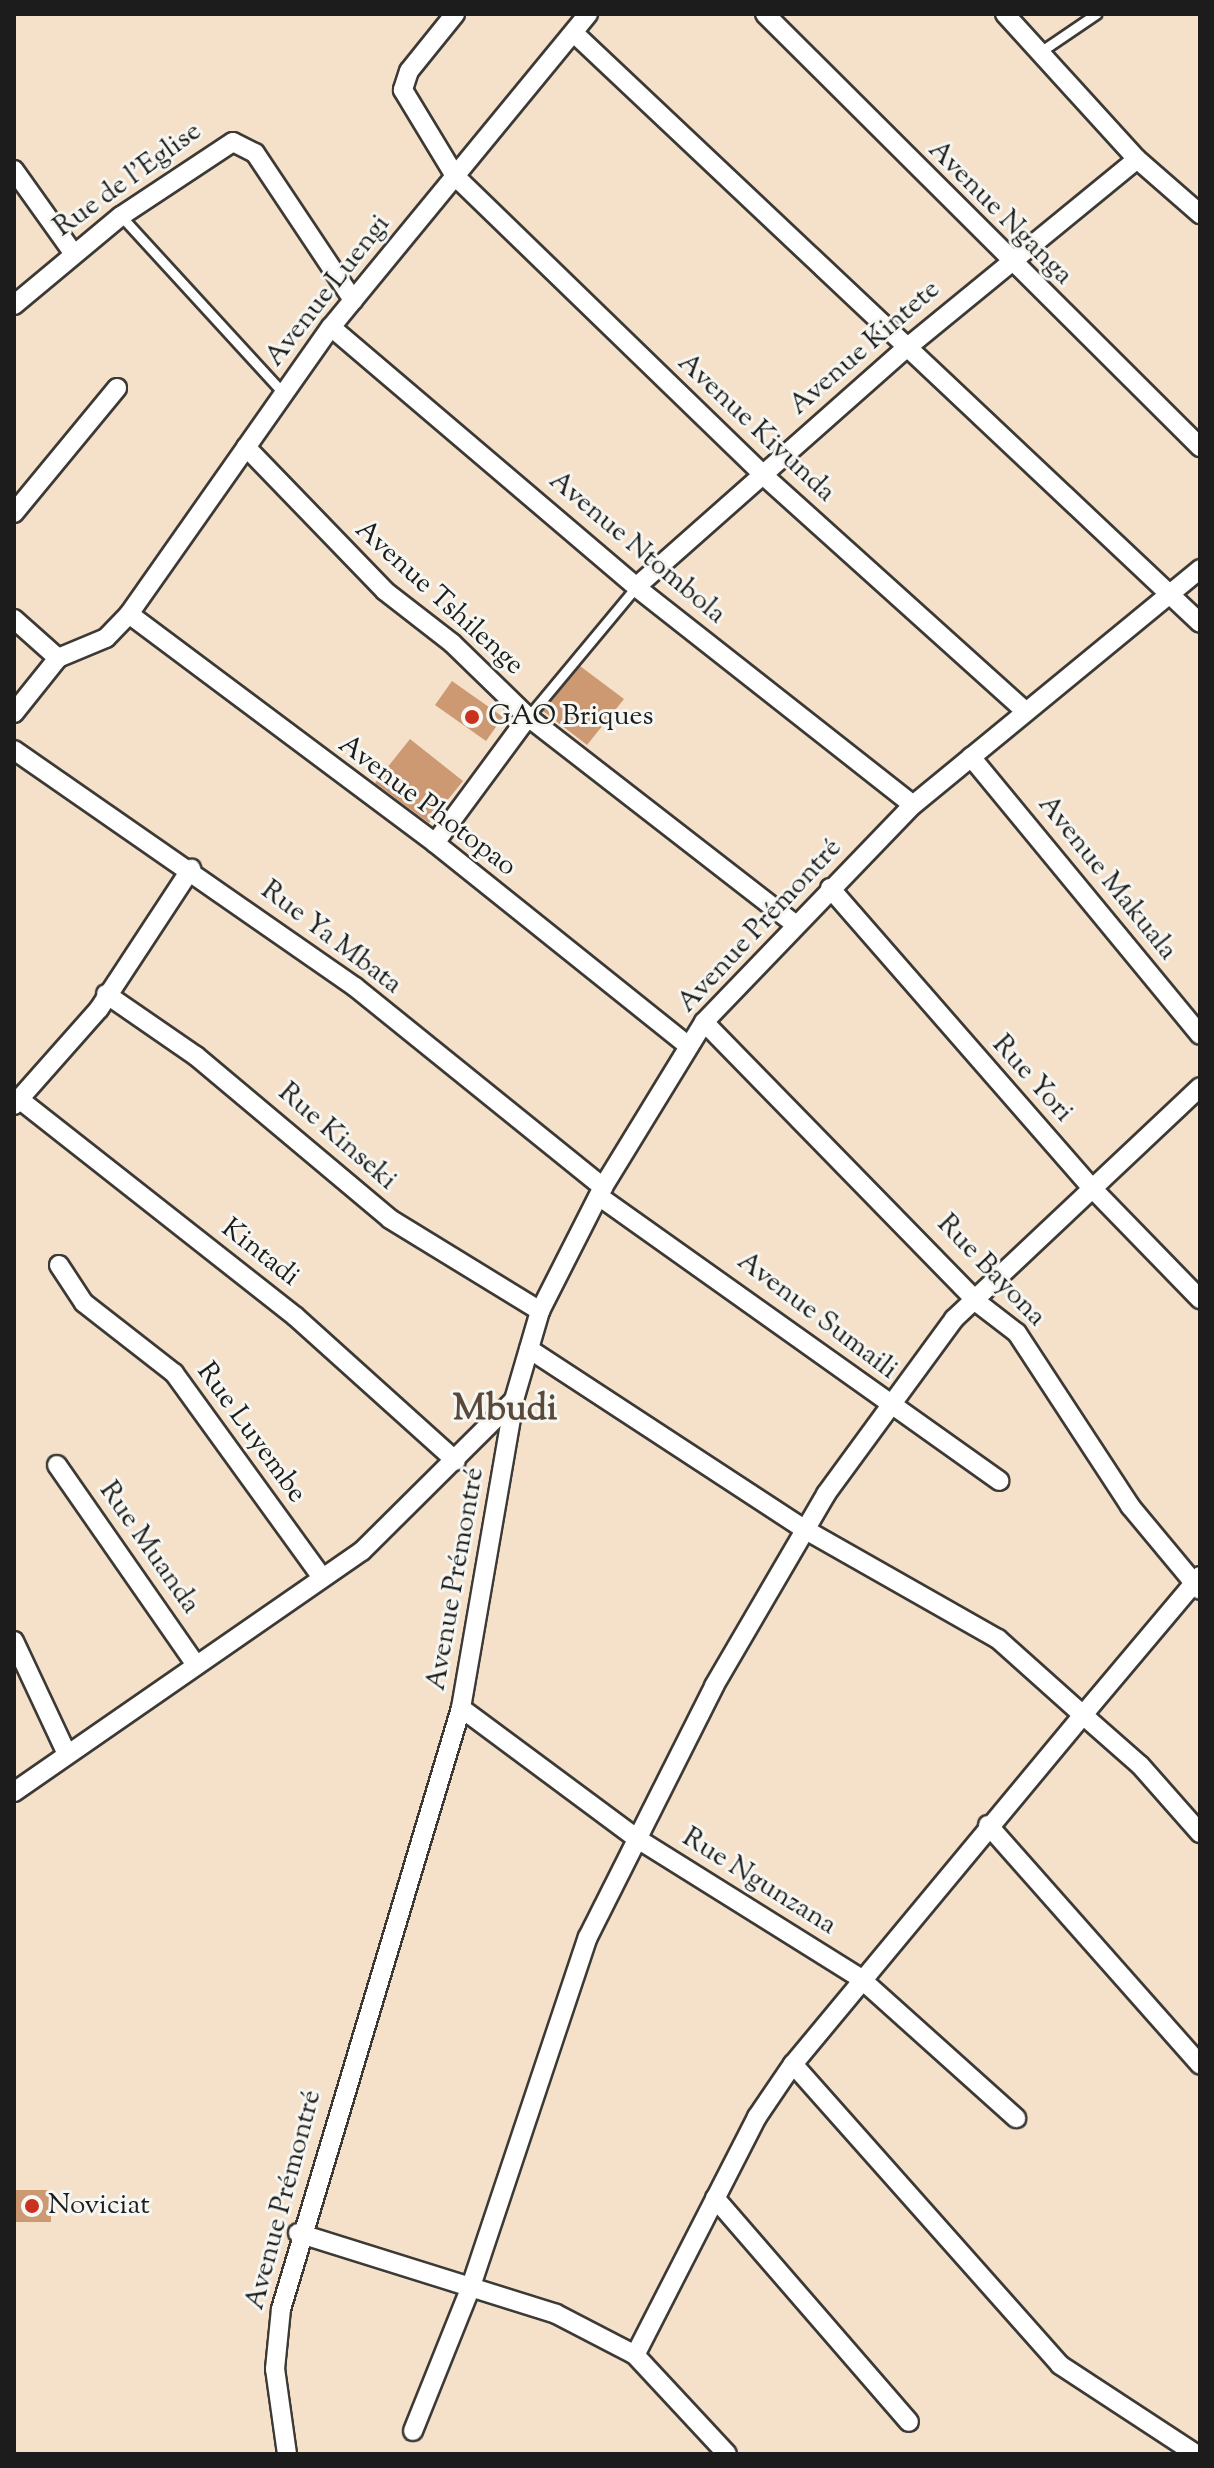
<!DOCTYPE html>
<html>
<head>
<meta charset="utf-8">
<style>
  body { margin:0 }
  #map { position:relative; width:1214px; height:2468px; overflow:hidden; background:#f5e1ca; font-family:"Sorts Mill Goudy",serif }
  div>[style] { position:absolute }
  .building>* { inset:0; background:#cd9972 }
  .roads { filter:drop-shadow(2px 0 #3d3a36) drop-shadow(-2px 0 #3d3a36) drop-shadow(0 2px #3d3a36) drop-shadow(0 -2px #3d3a36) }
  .service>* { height:9px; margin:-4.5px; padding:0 4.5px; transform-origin:4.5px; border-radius:4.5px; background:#fff }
  .minor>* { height:18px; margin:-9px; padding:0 9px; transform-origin:9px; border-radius:9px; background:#fff }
  .dots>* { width:22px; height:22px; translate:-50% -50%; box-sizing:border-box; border:4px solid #f6f6f2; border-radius:50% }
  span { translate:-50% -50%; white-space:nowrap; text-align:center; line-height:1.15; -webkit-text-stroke:6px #f6f6f2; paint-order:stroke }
  .street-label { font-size:28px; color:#1c1c1c }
  .poi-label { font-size:28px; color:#1c1c1c }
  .left { translate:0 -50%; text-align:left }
  .district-label { font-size:36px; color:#5a483a; font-weight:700 }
  .frame { position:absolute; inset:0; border:16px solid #1c1c1c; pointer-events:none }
</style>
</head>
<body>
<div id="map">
  <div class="building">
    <i style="clip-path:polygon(580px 666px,624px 699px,587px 745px,543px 711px)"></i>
    <i style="clip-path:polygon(452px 681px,503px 717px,486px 741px,435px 705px)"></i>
    <i style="clip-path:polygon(410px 739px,463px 781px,429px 823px,375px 783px)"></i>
    <i style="clip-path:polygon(14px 2190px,51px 2190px,51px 2222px,14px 2222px)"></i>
  </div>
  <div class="roads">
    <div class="service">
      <i style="left:1040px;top:52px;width:68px;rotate:-34.2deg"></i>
      <i style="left:121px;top:216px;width:241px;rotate:47.5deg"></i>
      <i style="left:528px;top:717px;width:169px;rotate:-50.3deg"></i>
    </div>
    <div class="minor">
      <i style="left:455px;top:14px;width:73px;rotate:128.9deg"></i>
      <i style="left:409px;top:71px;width:20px;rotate:108deg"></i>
      <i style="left:403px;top:90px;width:100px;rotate:58.8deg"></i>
      <i style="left:455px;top:176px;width:428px;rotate:44.1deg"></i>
      <i style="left:762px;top:474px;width:355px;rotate:42deg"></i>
      <i style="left:765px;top:14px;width:614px;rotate:44.87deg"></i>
      <i style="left:1005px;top:14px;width:196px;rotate:47.7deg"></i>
      <i style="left:1137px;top:159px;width:84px;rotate:41.1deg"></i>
      <i style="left:574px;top:33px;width:860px;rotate:43.3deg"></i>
      <i style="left:14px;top:170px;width:103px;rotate:54.5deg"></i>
      <i style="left:14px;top:305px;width:139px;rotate:-39.8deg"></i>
      <i style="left:121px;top:216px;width:134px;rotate:-33.5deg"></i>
      <i style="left:233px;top:142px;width:25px;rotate:27deg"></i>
      <i style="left:255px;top:153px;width:177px;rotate:56.3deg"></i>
      <i style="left:331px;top:327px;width:401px;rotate:40.4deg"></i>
      <i style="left:636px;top:587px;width:352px;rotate:38.2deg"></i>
      <i style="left:246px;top:447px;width:200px;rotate:46deg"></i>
      <i style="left:385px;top:591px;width:85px;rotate:37.8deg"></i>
      <i style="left:452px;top:643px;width:106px;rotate:44.2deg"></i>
      <i style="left:528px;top:717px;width:339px;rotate:37.8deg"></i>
      <i style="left:14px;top:513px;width:162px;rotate:-50.5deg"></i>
      <i style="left:636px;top:587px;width:358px;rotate:-41.5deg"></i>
      <i style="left:904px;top:350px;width:301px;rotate:-39.3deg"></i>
      <i style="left:129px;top:614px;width:382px;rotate:36.8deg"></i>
      <i style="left:435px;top:843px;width:324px;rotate:38.7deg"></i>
      <i style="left:14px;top:619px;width:59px;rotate:41.6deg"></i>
      <i style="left:58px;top:658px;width:52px;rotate:-22.6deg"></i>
      <i style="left:106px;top:638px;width:33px;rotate:-46deg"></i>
      <i style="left:129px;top:614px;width:351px;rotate:-54.9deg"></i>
      <i style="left:331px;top:327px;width:405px;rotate:-50.6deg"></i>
      <i style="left:14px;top:713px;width:70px;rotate:-51.3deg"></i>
      <i style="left:14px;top:750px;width:415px;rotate:34.8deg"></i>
      <i style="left:355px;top:987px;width:319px;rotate:38.9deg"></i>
      <i style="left:971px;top:757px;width:360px;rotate:50.5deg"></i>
      <i style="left:435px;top:843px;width:157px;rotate:-53.6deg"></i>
      <i style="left:830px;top:888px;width:395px;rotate:48.9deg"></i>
      <i style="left:1090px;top:1186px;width:158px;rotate:45.8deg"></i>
      <i style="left:106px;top:994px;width:109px;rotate:34.6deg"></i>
      <i style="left:196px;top:1056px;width:253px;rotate:40deg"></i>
      <i style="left:390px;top:1219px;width:176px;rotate:31.5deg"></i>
      <i style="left:704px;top:1022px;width:392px;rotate:45.7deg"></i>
      <i style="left:978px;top:1303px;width:49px;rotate:37.6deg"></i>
      <i style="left:1017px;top:1333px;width:207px;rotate:56.8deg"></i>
      <i style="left:1130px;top:1506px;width:109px;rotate:50.2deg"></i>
      <i style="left:19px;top:1099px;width:352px;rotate:38.2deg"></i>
      <i style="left:296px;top:1317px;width:215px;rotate:42deg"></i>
      <i style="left:14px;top:1105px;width:128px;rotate:-48.5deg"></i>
      <i style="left:99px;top:1009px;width:168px;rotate:-56.7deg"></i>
      <i style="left:600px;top:1197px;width:490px;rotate:35.4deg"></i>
      <i style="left:59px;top:1265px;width:45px;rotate:56.7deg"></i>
      <i style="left:84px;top:1303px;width:114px;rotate:37.9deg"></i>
      <i style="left:174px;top:1373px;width:251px;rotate:54.1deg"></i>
      <i style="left:529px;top:1349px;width:331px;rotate:33.2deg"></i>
      <i style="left:806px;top:1530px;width:221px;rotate:29.6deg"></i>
      <i style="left:998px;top:1639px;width:114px;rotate:41.8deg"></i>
      <i style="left:1083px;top:1715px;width:454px;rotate:129.7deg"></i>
      <i style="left:793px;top:2064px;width:64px;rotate:124.2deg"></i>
      <i style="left:757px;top:2117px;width:267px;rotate:117.1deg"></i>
      <i style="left:57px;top:1465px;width:240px;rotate:55.2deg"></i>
      <i style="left:1200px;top:1576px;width:182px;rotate:130.1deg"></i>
      <i style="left:1083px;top:1715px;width:76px;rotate:41.3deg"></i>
      <i style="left:1140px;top:1765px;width:91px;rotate:48.6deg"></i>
      <i style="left:14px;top:1641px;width:123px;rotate:64.9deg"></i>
      <i style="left:461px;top:1708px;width:218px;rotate:36.6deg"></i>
      <i style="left:636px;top:1838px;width:264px;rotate:32deg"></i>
      <i style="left:860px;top:1978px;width:210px;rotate:41.9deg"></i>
      <i style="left:14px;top:1792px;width:423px;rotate:-34.7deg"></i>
      <i style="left:362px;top:1551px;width:214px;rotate:-44.8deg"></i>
      <i style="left:988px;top:1825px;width:320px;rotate:48.5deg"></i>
      <i style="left:793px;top:2064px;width:402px;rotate:48.4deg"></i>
      <i style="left:1060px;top:2365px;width:163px;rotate:33.2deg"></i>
      <i style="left:715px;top:2198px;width:296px;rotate:49.1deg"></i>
      <i style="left:298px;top:2233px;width:270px;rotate:17.4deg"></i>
      <i style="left:556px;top:2314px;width:89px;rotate:27.4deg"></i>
      <i style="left:635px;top:2355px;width:135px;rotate:47.1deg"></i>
      <i style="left:413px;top:2431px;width:153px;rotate:-68.1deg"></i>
      <i style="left:470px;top:2289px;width:371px;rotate:-71.5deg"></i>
      <i style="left:588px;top:1937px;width:281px;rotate:-63.3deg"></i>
      <i style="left:714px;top:1686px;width:222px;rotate:-59.7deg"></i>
      <i style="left:826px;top:1494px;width:217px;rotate:-53.8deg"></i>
      <i style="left:954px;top:1319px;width:338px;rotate:-43.3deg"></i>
      <i style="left:287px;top:2454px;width:86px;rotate:-98deg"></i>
      <i style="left:275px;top:2369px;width:60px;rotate:-84.3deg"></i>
      <i style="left:281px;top:2309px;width:627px;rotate:-73.33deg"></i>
      <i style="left:461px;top:1708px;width:313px;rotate:-80.2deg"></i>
      <i style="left:514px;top:1400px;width:93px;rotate:-73.7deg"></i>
      <i style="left:540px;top:1311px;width:139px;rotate:-63.1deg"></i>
      <i style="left:603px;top:1187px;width:193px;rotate:-58.5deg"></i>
      <i style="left:704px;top:1022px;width:301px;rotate:-46.1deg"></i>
      <i style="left:913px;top:805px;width:372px;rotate:-39.4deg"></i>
    </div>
  </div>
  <div class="dots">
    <i style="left:472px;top:717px;background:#c8321e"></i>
    <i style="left:32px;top:2206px;background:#c8321e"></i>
  </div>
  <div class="street-label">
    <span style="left:128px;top:180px;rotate:-36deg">Rue de l'Eglise</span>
    <span style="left:1000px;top:213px;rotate:45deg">Avenue Nganga</span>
    <span style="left:328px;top:291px;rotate:-52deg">Avenue Luengi</span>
    <span style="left:865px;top:348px;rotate:-41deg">Avenue Kintete</span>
    <span style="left:756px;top:428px;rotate:43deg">Avenue Kivunda</span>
    <span style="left:637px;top:548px;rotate:40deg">Avenue Ntombola</span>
    <span style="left:439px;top:598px;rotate:42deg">Avenue Tshilenge</span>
    <span style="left:427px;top:806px;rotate:37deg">Avenue Photopao</span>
    <span style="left:1107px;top:878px;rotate:51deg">Avenue Makuala</span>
    <span style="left:760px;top:926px;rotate:-47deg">Avenue Prémontré</span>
    <span style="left:331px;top:938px;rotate:37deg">Rue Ya Mbata</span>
    <span style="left:1032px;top:1079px;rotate:48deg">Rue Yori</span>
    <span style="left:337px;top:1137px;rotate:41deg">Rue Kinseki</span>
    <span style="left:260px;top:1253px;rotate:38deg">Kintadi</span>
    <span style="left:991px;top:1271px;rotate:46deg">Rue Bayona</span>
    <span style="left:817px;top:1316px;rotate:37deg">Avenue Sumaili</span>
    <span style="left:251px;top:1433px;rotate:54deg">Rue Luyembe</span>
    <span style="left:149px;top:1548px;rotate:55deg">Rue Muanda</span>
    <span style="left:456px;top:1579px;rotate:-80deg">Avenue Prémontré</span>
    <span style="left:759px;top:1882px;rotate:32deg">Rue Ngunzana</span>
    <span style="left:284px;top:2200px;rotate:-75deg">Avenue Prémontré</span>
  </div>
  <div class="poi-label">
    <span class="left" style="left:488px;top:717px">GAO Briques</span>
    <span class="left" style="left:48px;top:2206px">Noviciat</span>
  </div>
  <div class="district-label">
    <span style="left:505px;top:1411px">Mbudi</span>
  </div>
  <div class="frame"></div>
</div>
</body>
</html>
